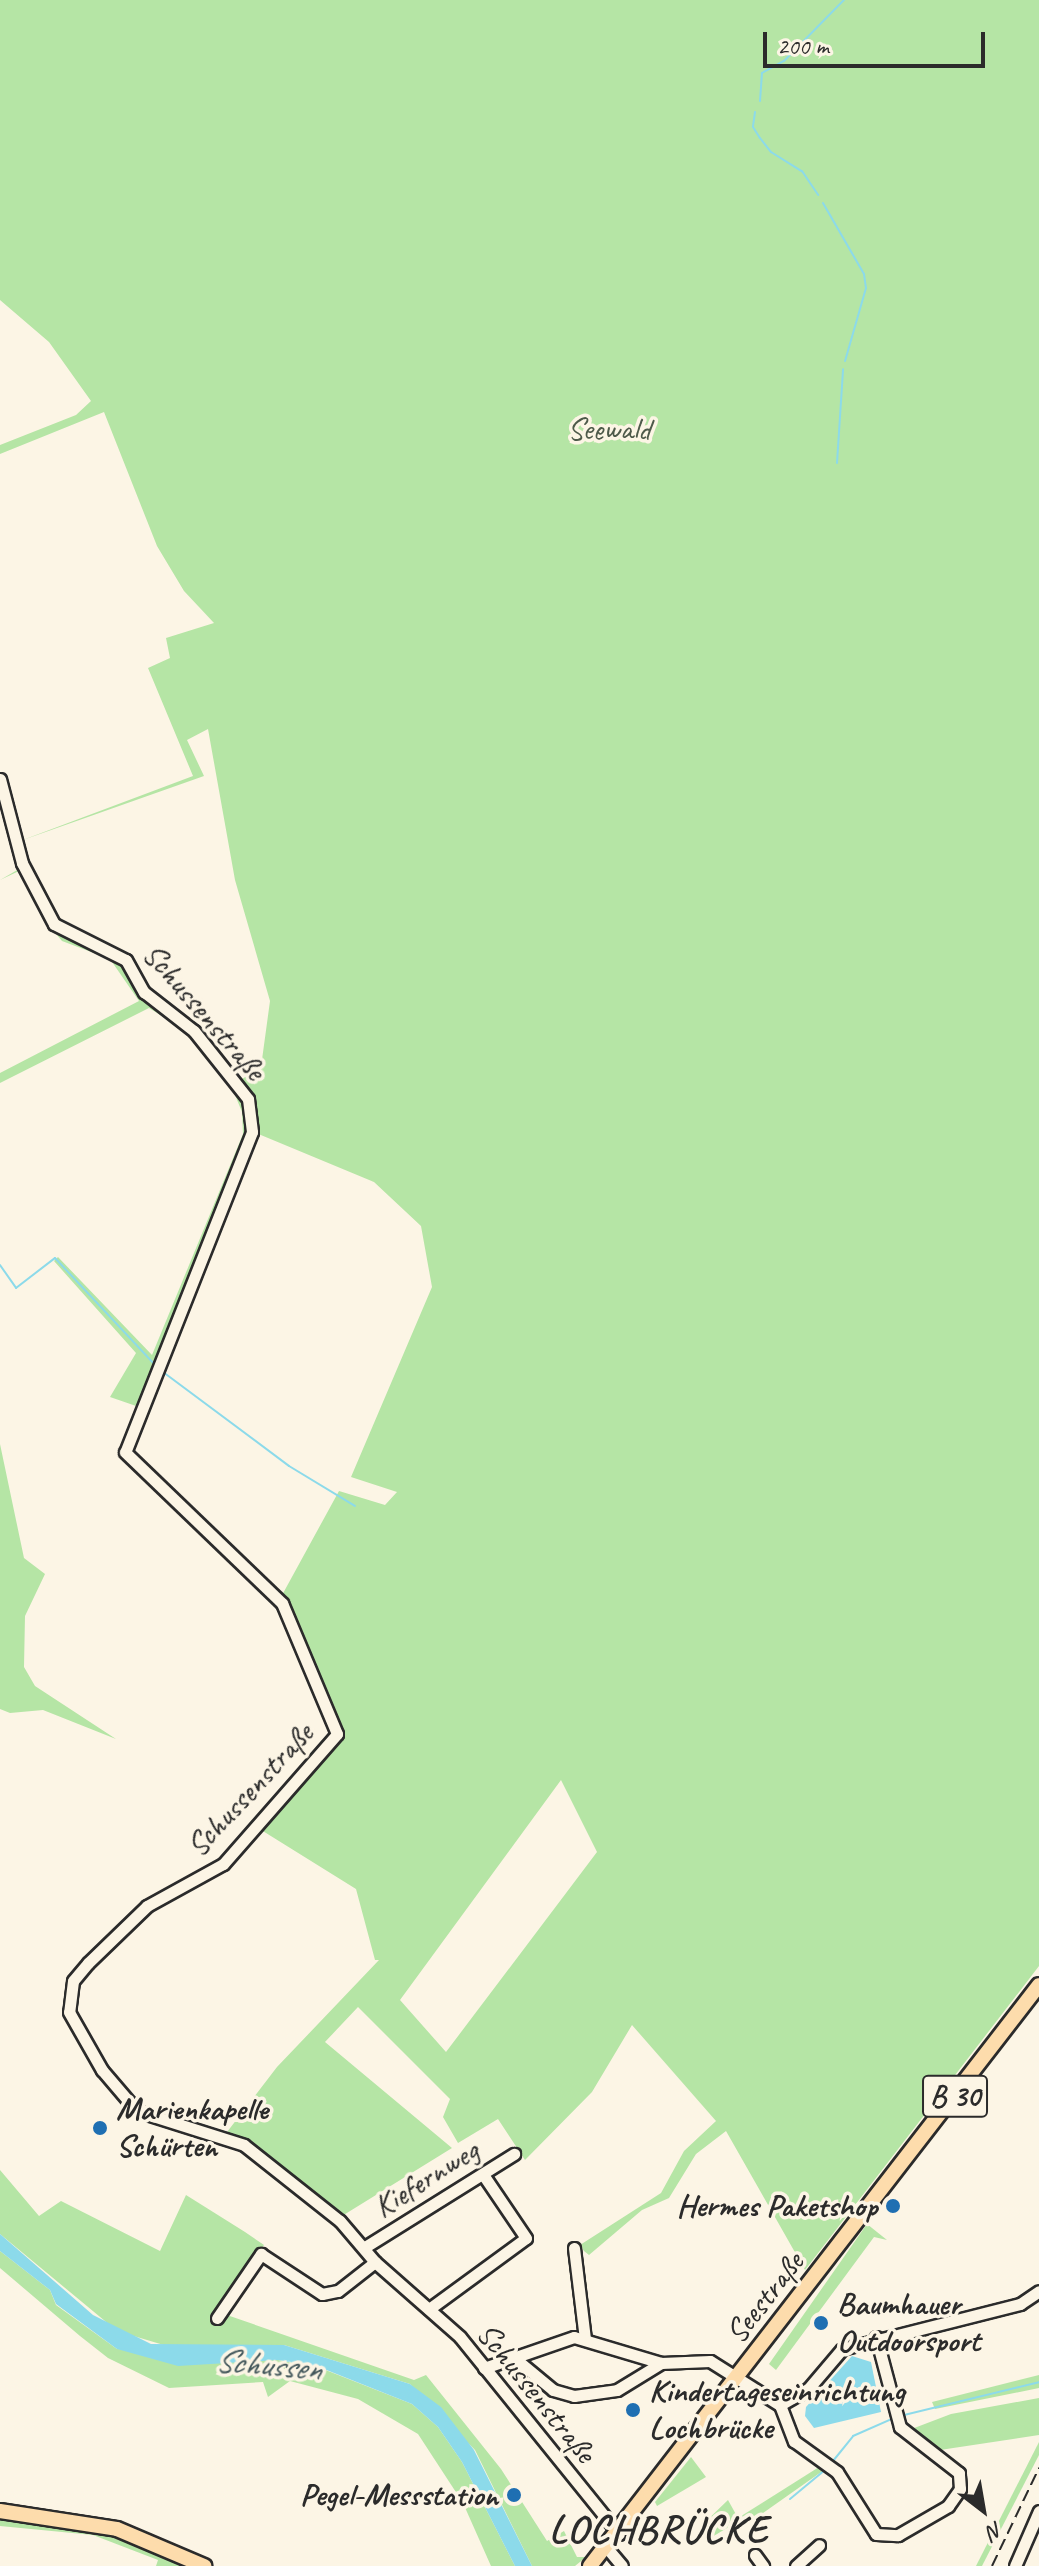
<!DOCTYPE html>
<html>
<head>
<meta charset="utf-8">
<style>
  body { margin:0 }
  #map { position:relative; width:1039px; height:2566px; overflow:hidden; background:#fcf5e5; font-family:Caveat,sans-serif }
  div>[style] { position:absolute }
  .green>* { inset:0; background:#b5e5a5 }
  .water>* { inset:0; background:#8cdaea }
  .stream>* { height:2px; margin:-1px; padding:0 1px; transform-origin:1px; border-radius:1px; background:#8cdaea }
  .roads { filter:drop-shadow(2px 0 #2b2b2b) drop-shadow(-2px 0 #2b2b2b) drop-shadow(0 2px #2b2b2b) drop-shadow(0 -2px #2b2b2b) }
  .minor>* { height:11px; margin:-5.5px; padding:0 5.5px; transform-origin:5.5px; border-radius:5.5px; background:#fcf5e5 }
  .major>* { height:14px; margin:-7px; padding:0 7px; transform-origin:7px; border-radius:7px; background:#fddcac }
  .rail>* { height:2px; margin-top:-1px; transform-origin:0; background:repeating-linear-gradient(90deg,#2b2b2b 0 12px,transparent 0 18px) }
  .dots>* { width:22px; height:22px; translate:-50% -50%; box-sizing:border-box; border:4px solid #fcf5e5; border-radius:50% }
  span { translate:-50% -50%; white-space:nowrap; text-align:center; line-height:1.15; -webkit-text-stroke:7px #fcf5e5; paint-order:stroke }
  .shield-label span { padding:2px 6px; background:#fcf5e5; border:2px solid; border-radius:6px; -webkit-text-stroke-width:0 }
  .shield-label { font-size:30px; color:#2b2b2b; font-weight:700 }
  .park-label { font-size:32px; color:#4e5a4a }
  .street-label { font-size:32px; color:#2b2b2b }
  .poi-label { font-size:32px; color:#2b2b2b; font-weight:700 }
  .left { translate:0 -50%; text-align:left }
  .right { translate:-100% -50%; text-align:right }
  .water-label { font-size:34px; color:#43575b; font-style:italic }
  .district-label { font-size:40px; color:#2b2b2b; font-weight:700; letter-spacing:2px }
  .north { position:absolute; left:943px; top:2470px; width:80px; height:80px; -webkit-text-stroke:6px #fcf5e5; paint-order:stroke; rotate:149deg; font-size:22px; font-weight:700; line-height:32px; text-align:center; color:#2b2b2b }
  .north::after { content:''; display:block; margin:auto; width:28px; height:36px; background:#2b2b2b; clip-path:polygon(50% 0,100% 100%,50% 72%,0 100%) }
  .scale { position:absolute; left:763px; top:32px; width:222px; height:36px; box-sizing:border-box; border:4px solid #2b2b2b; border-top:0; padding-left:10px; font-size:24px; line-height:28px; white-space:nowrap; color:#2b2b2b; -webkit-text-stroke:6px #fcf5e5; paint-order:stroke }
</style>
</head>
<body>
<div id="map">
  <div class="green">
    <i style="clip-path:polygon(evenodd,0 0,1039px 0,1039px 1966px,805px 2270px,726px 2131px,696px 2154px,669px 2198px,642px 2210px,589px 2255px,584px 2251px,580px 2245px,661px 2193px,684px 2151px,716px 2121px,632px 2025px,592px 2092px,525px 2160px,498px 2119px,458px 2143px,443px 2117px,450px 2099px,358px 2007px,325px 2042px,452px 2148px,342px 2216px,245px 2143px,224px 2136px,277px 2067px,379px 1960px,375px 1960px,356px 1889px,258px 1828px,336px 1744px,340px 1732px,294px 1615px,281px 1597px,339px 1491px,385px 1505px,397px 1492px,351px 1477px,432px 1287px,421px 1226px,374px 1182px,256px 1133px,256px 1111px,239px 1081px,261px 1067px,270px 1001px,235px 880px,208px 729px,187px 740px,204px 776px,20px 841px,193px 776px,148px 668px,170px 658px,166px 638px,214px 623px,184px 591px,157px 546px,104px 412px,0 454px,0 445px,76px 415px,91px 401px,49px 342px,0 300px,0 0,561px 1780px,597px 1852px,446px 2052px,400px 2000px,561px 1780px)"></i>
    <i style="clip-path:polygon(19px 869px,42px 911px,113px 952px,183px 1025px,241px 1098px,248px 1115px,249px 1127px,139px 1407px,110px 1397px,136px 1353px,54px 1261px,58px 1257px,152px 1355px,243px 1134px,242px 1112px,233px 1090px,183px 1029px,149px 1008px,0 1083px,0 1073px,139px 1001px,110px 959px,62px 941px,46px 922px,19px 871px,0 880px)"></i>
    <i style="clip-path:polygon(0 1444px,24px 1558px,45px 1574px,25px 1616px,24px 1667px,35px 1686px,116px 1739px,43px 1710px,10px 1713px,0 1709px)"></i>
    <i style="clip-path:polygon(0 2170px,39px 2216px,61px 2201px,160px 2251px,186px 2195px,245px 2232px,264px 2245px,213px 2317px,224px 2314px,414px 2380px,426px 2375px,501px 2469px,547px 2541px,564px 2531px,577px 2557px,586px 2557px,575px 2566px,532px 2566px,475px 2450px,410px 2384px,284px 2345px,167px 2346px,117px 2331px,0 2234px)"></i>
    <i style="clip-path:polygon(867px 2224px,887px 2240px,874px 2237px,776px 2370px,769px 2364px)"></i>
    <i style="clip-path:polygon(0 2251px,50px 2290px,56px 2305px,117px 2349px,278px 2360px,323px 2369px,412px 2404px,438px 2427px,462px 2462px,515px 2566px,491px 2566px,463px 2503px,418px 2434px,358px 2399px,290px 2381px,268px 2397px,263px 2382px,169px 2388px,108px 2358px,80px 2336px,0 2268px)"></i>
    <i style="clip-path:polygon(1039px 2375px,1039px 2388px,935px 2409px,932px 2402px)"></i>
    <i style="clip-path:polygon(1039px 2398px,1039px 2435px,940px 2450px,909px 2430px,951px 2414px)"></i>
    <i style="clip-path:polygon(1039px 2442px,1039px 2455px,982px 2566px,976px 2566px)"></i>
    <i style="clip-path:polygon(691px 2457px,706px 2477px,657px 2506px,655px 2502px)"></i>
    <i style="clip-path:polygon(819px 2467px,824px 2470px,739px 2530px,727px 2528px,707px 2540px,700px 2527px,728px 2500px,738px 2518px)"></i>
    <i style="clip-path:polygon(0 2517px,114px 2534px,193px 2566px,156px 2566px,158px 2560px,93px 2535px,0 2526px)"></i>
  </div>
  <div class="water">
    <i style="clip-path:polygon(0 2234px,93px 2315px,151px 2344px,284px 2345px,410px 2384px,441px 2407px,474px 2450px,532px 2566px,515px 2566px,462px 2462px,438px 2427px,412px 2404px,324px 2369px,278px 2360px,178px 2366px,117px 2349px,56px 2304px,50px 2290px,0 2251px)"></i>
    <i style="clip-path:polygon(852px 2356px,871px 2362px,881px 2412px,814px 2428px,805px 2416px,806px 2407px)"></i>
  </div>
  <div class="stream">
    <i style="left:760px;top:101px;width:28px;rotate:-86deg"></i>
    <i style="left:762px;top:73px;width:25px;rotate:-29deg"></i>
    <i style="left:784px;top:61px;width:86px;rotate:-45.5deg"></i>
    <i style="left:755px;top:112px;width:15px;rotate:98deg"></i>
    <i style="left:753px;top:127px;width:13px;rotate:58deg"></i>
    <i style="left:760px;top:138px;width:18px;rotate:52deg"></i>
    <i style="left:771px;top:152px;width:36px;rotate:32deg"></i>
    <i style="left:802px;top:171px;width:29px;rotate:56deg"></i>
    <i style="left:823px;top:203px;width:82px;rotate:60deg"></i>
    <i style="left:864px;top:274px;width:14px;rotate:82deg"></i>
    <i style="left:866px;top:288px;width:76px;rotate:106deg"></i>
    <i style="left:837px;top:463px;width:94px;rotate:-86.3deg"></i>
    <i style="left:0;top:1265px;width:28px;rotate:55deg"></i>
    <i style="left:16px;top:1288px;width:49px;rotate:-37.6deg"></i>
    <i style="left:55px;top:1258px;width:146px;rotate:46.9deg"></i>
    <i style="left:163px;top:1372px;width:157px;rotate:36.7deg"></i>
    <i style="left:289px;top:1466px;width:77px;rotate:31.2deg"></i>
    <i style="left:900px;top:2416px;width:143px;rotate:-13.7deg"></i>
    <i style="left:833px;top:2461px;width:32px;rotate:-51deg"></i>
    <i style="left:853px;top:2436px;width:45px;rotate:-23.7deg"></i>
    <i style="left:790px;top:2499px;width:47px;rotate:-39.8deg"></i>
  </div>
  <div class="roads">
    <div class="minor">
      <i style="left:0;top:779px;width:87px;rotate:75.3deg"></i>
      <i style="left:22px;top:863px;width:69px;rotate:62.3deg"></i>
      <i style="left:54px;top:924px;width:80px;rotate:26.6deg"></i>
      <i style="left:126px;top:960px;width:37px;rotate:61deg"></i>
      <i style="left:144px;top:992px;width:63px;rotate:38deg"></i>
      <i style="left:194px;top:1031px;width:87px;rotate:51.5deg"></i>
      <i style="left:248px;top:1099px;width:33px;rotate:83deg"></i>
      <i style="left:252px;top:1132px;width:344px;rotate:111.6deg"></i>
      <i style="left:125px;top:1452px;width:218px;rotate:43.9deg"></i>
      <i style="left:282px;top:1603px;width:142px;rotate:67.2deg"></i>
      <i style="left:337px;top:1734px;width:173px;rotate:131.2deg"></i>
      <i style="left:223px;top:1864px;width:87px;rotate:151.1deg"></i>
      <i style="left:147px;top:1906px;width:82px;rotate:136deg"></i>
      <i style="left:88px;top:1963px;width:23px;rotate:130deg"></i>
      <i style="left:73px;top:1981px;width:31px;rotate:97deg"></i>
      <i style="left:69px;top:2012px;width:67px;rotate:60.4deg"></i>
      <i style="left:102px;top:2070px;width:54px;rotate:49.5deg"></i>
      <i style="left:137px;top:2111px;width:112px;rotate:17.6deg"></i>
      <i style="left:244px;top:2145px;width:122px;rotate:38.4deg"></i>
      <i style="left:340px;top:2221px;width:54px;rotate:49.5deg"></i>
      <i style="left:375px;top:2262px;width:113px;rotate:41.4deg"></i>
      <i style="left:460px;top:2337px;width:253px;rotate:51.1deg"></i>
      <i style="left:365px;top:2247px;width:176px;rotate:-32deg"></i>
      <i style="left:574px;top:2248px;width:92px;rotate:83.1deg"></i>
      <i style="left:429px;top:2309px;width:120px;rotate:-36.2deg"></i>
      <i style="left:526px;top:2238px;width:75px;rotate:-124.1deg"></i>
      <i style="left:217px;top:2318px;width:78px;rotate:-55.5deg"></i>
      <i style="left:261px;top:2254px;width:73px;rotate:33.3deg"></i>
      <i style="left:322px;top:2294px;width:16px;rotate:-11deg"></i>
      <i style="left:338px;top:2291px;width:47px;rotate:-38.1deg"></i>
      <i style="left:512px;top:2356px;width:53px;rotate:39.7deg"></i>
      <i style="left:553px;top:2390px;width:22px;rotate:16deg"></i>
      <i style="left:574px;top:2396px;width:43px;rotate:-7.9deg"></i>
      <i style="left:617px;top:2390px;width:52px;rotate:-31.5deg"></i>
      <i style="left:484px;top:2368px;width:95px;rotate:-19deg"></i>
      <i style="left:574px;top:2337px;width:91px;rotate:16.6deg"></i>
      <i style="left:661px;top:2363px;width:49px;rotate:-2.3deg"></i>
      <i style="left:710px;top:2361px;width:83px;rotate:32.2deg"></i>
      <i style="left:780px;top:2405px;width:32px;rotate:-30deg"></i>
      <i style="left:808px;top:2389px;width:52px;rotate:-49.6deg"></i>
      <i style="left:842px;top:2349px;width:184px;rotate:-14.2deg"></i>
      <i style="left:1020px;top:2304px;width:23px;rotate:-34deg"></i>
      <i style="left:780px;top:2405px;width:39px;rotate:69deg"></i>
      <i style="left:794px;top:2441px;width:53px;rotate:35.8deg"></i>
      <i style="left:837px;top:2472px;width:73px;rotate:57.8deg"></i>
      <i style="left:876px;top:2534px;width:22px;rotate:3deg"></i>
      <i style="left:898px;top:2535px;width:58px;rotate:-30.1deg"></i>
      <i style="left:948px;top:2506px;width:21px;rotate:-55deg"></i>
      <i style="left:960px;top:2489px;width:16px;rotate:-94deg"></i>
      <i style="left:959px;top:2473px;width:75px;rotate:-142.1deg"></i>
      <i style="left:900px;top:2427px;width:93px;rotate:-104.9deg"></i>
      <i style="left:607px;top:2548px;width:23px;rotate:50deg"></i>
      <i style="left:755px;top:2555px;width:14px;rotate:54deg"></i>
      <i style="left:796px;top:2566px;width:31px;rotate:-42deg"></i>
      <i style="left:1015px;top:2566px;width:60px;rotate:-66.4deg"></i>
    </div>
    <div class="major">
      <i style="left:0;top:2511px;width:118px;rotate:8.7deg"></i>
      <i style="left:117px;top:2529px;width:95px;rotate:23deg"></i>
      <i style="left:590px;top:2566px;width:734px;rotate:-52.3deg"></i>
    </div>
  </div>
  <div class="rail">
    <i style="left:992px;top:2566px;width:109px;rotate:-64.4deg"></i>
  </div>
  <div class="dots">
    <i style="left:100px;top:2128px;background:#1f6fb2"></i>
    <i style="left:893px;top:2206px;background:#1f6fb2"></i>
    <i style="left:821px;top:2323px;background:#1f6fb2"></i>
    <i style="left:633px;top:2410px;background:#1f6fb2"></i>
    <i style="left:514px;top:2495px;background:#1f6fb2"></i>
  </div>
  <div class="shield-label">
    <span style="left:955px;top:2096px">B 30</span>
  </div>
  <div class="park-label">
    <span style="left:609px;top:429px">Seewald</span>
  </div>
  <div class="street-label">
    <span style="left:204px;top:1012px;rotate:49deg">Schussenstraße</span>
    <span style="left:250px;top:1790px;rotate:-47deg">Schussenstraße</span>
    <span style="left:426px;top:2179px;rotate:-32deg">Kiefernweg</span>
    <span style="left:765px;top:2298px;rotate:-52deg">Seestraße</span>
    <span style="left:536px;top:2393px;rotate:51deg">Schussenstraße</span>
  </div>
  <div class="poi-label">
    <span class="left" style="left:116px;top:2128px">Marienkapelle<br>Schürten</span>
    <span class="right" style="left:877px;top:2206px">Hermes Paketshop</span>
    <span class="left" style="left:837px;top:2323px">Baumhauer<br>Outdoorsport</span>
    <span class="left" style="left:649px;top:2410px">Kindertageseinrichtung<br>Lochbrücke</span>
    <span class="right" style="left:498px;top:2495px">Pegel-Messstation</span>
  </div>
  <div class="water-label">
    <span style="left:268px;top:2364px;rotate:5deg">Schussen</span>
  </div>
  <div class="district-label">
    <span style="left:659px;top:2529px">LOCHBRÜCKE</span>
  </div>
  <div class="north">N</div>
  <div class="scale">200 m</div>
</div>
</body>
</html>
